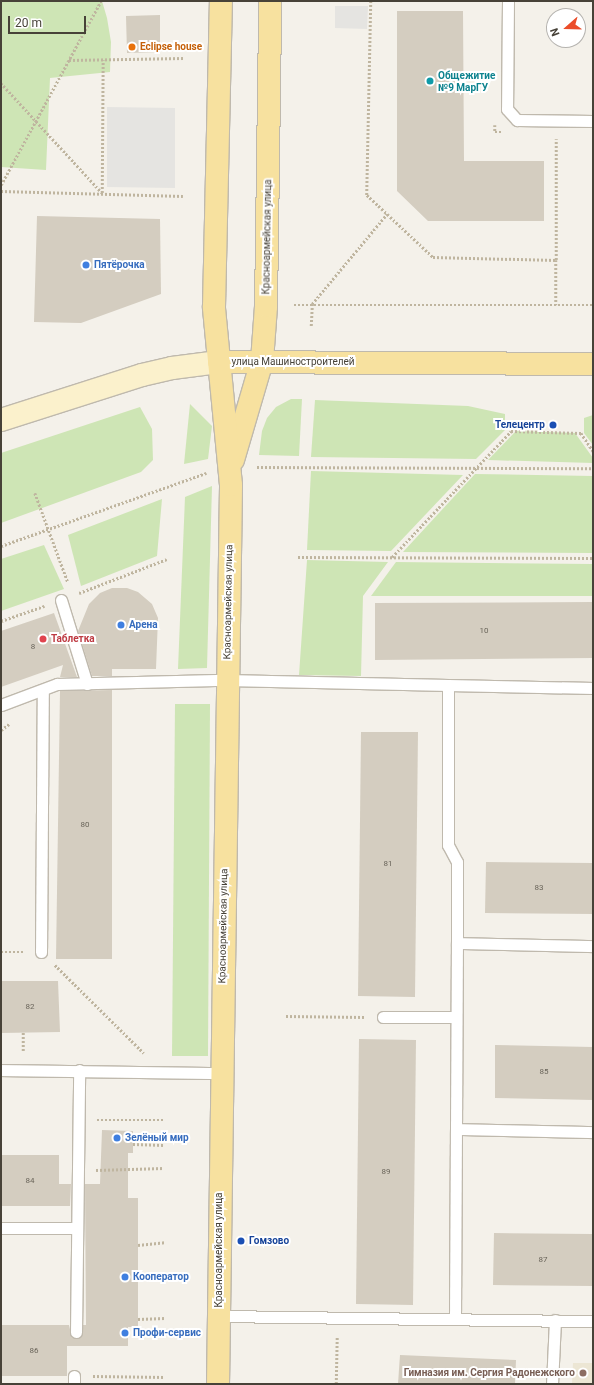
<!DOCTYPE html>
<html>
<head>
<meta charset="utf-8">
<style>
  body { margin:0 }
  #map { position:relative; width:594px; height:1385px; overflow:hidden; background:#f4f1ea; font-family:Roboto,sans-serif }
  div>[style] { position:absolute }
  .education>* { inset:0; background:#ece6d4 }
  .green>* { inset:0; background:#cee5b5 }
  .parking>* { inset:0; background:#e5e4e1 }
  .building>* { inset:0; background:#d4cdc0 }
  .path>* { height:2.5px; margin-top:-1.25px; transform-origin:0; background:repeating-linear-gradient(90deg,#bfb59f 0 2px,transparent 0 4px) }
  .roads { filter:drop-shadow(1px 0 #bfb9ad) drop-shadow(-1px 0 #bfb9ad) drop-shadow(0 1px #bfb9ad) drop-shadow(0 -1px #bfb9ad) }
  .service>* { height:11px; margin:-5.5px; padding:0 5.5px; transform-origin:5.5px; border-radius:5.5px; background:#fff }
  .secondary>* { height:22px; margin:-11px; padding:0 11px; transform-origin:11px; border-radius:11px; background:#fbf1cc }
  .primary>* { height:22px; margin:-11px; padding:0 11px; transform-origin:11px; border-radius:11px; background:#f7e19f }
  .dots>* { width:11px; height:11px; translate:-50% -50%; box-sizing:border-box; border:2px solid #fff; border-radius:50% }
  span { translate:-50% -50%; white-space:nowrap; text-align:center; line-height:1.15; -webkit-text-stroke:4px #fff; paint-order:stroke }
  .number-label { font-size:8px; color:#6a655a }
  .number-label span { -webkit-text-stroke-width:0 }
  .food-label { font-size:10px; color:#c56008; font-weight:700 }
  .left { translate:0 -50%; text-align:left }
  .culture-label { font-size:10px; color:#0d838f; font-weight:700 }
  .street-label { font-size:10px; color:#474238 }
  .shop-label { font-size:10px; color:#366cbe; font-weight:700 }
  .transit-label { font-size:10px; color:#164399; font-weight:700 }
  .right { translate:-100% -50%; text-align:right }
  .health-label { font-size:10px; color:#be3a42; font-weight:700 }
  .education-label { font-size:10px; color:#785e54; font-weight:700 }
  .frame { position:absolute; inset:0; border:2px solid #474238; pointer-events:none }
  .north { position:absolute; left:546px; top:8px; width:40px; height:40px; box-sizing:border-box; background:#fff; border:1px solid #b5b3af; border-radius:50%; rotate:250deg; font-size:11px; font-weight:700; line-height:16px; text-align:center; color:#474238 }
  .north::after { content:''; display:block; margin:auto; width:14px; height:18px; background:#eb4c29; clip-path:polygon(50% 0,100% 100%,50% 72%,0 100%) }
  .scale { position:absolute; left:8px; top:16px; width:78px; height:18px; box-sizing:border-box; border:2px solid #474238; border-top:0; padding-left:5px; font-size:12px; line-height:14px; white-space:nowrap; color:#474238; -webkit-text-stroke:3px #fff; paint-order:stroke }
</style>
</head>
<body>
<div id="map">
  <div class="education">
    <i style="clip-path:polygon(573px 1363px,593px 1363px,593px 1384px,572px 1384px)"></i>
  </div>
  <div class="green">
    <i style="clip-path:polygon(1px 1px,102px 1px,107px 18px,111px 42px,110px 72px,50px 78px,46px 170px,1px 167px)"></i>
    <i style="clip-path:polygon(291px 399px,302px 399px,299px 456px,259px 455px,262px 431px,267px 418px,276px 407px)"></i>
    <i style="clip-path:polygon(315px 400px,468px 406px,505px 414px,505px 430px,476px 459px,311px 457px)"></i>
    <i style="clip-path:polygon(190px 404px,212px 426px,208px 459px,184px 464px)"></i>
    <i style="clip-path:polygon(140px 407px,152px 429px,153px 460px,141px 472px,1px 523px,1px 453px)"></i>
    <i style="clip-path:polygon(593px 415px,593px 445px,584px 433px,584px 418px)"></i>
    <i style="clip-path:polygon(516px 431px,575px 433px,593px 458px,593px 463px,488px 460px)"></i>
    <i style="clip-path:polygon(311px 471px,463px 475px,391px 551px,307px 550px)"></i>
    <i style="clip-path:polygon(475px 474px,593px 476px,593px 553px,403px 552px)"></i>
    <i style="clip-path:polygon(212px 486px,207px 668px,178px 669px,185px 497px)"></i>
    <i style="clip-path:polygon(162px 499px,157px 556px,81px 586px,68px 535px)"></i>
    <i style="clip-path:polygon(44px 545px,64px 589px,1px 611px,1px 559px)"></i>
    <i style="clip-path:polygon(307px 560px,388px 562px,363px 596px,361px 676px,299px 675px)"></i>
    <i style="clip-path:polygon(396px 562px,593px 564px,593px 596px,371px 596px)"></i>
    <i style="clip-path:polygon(175px 704px,210px 704px,208px 1056px,172px 1056px)"></i>
  </div>
  <div class="parking">
    <i style="clip-path:polygon(335px 6px,368px 6px,367px 29px,335px 28px)"></i>
    <i style="clip-path:polygon(107px 107px,175px 108px,175px 188px,107px 187px)"></i>
  </div>
  <div class="building">
    <i style="clip-path:polygon(397px 11px,463px 11px,464px 161px,544px 161px,544px 221px,428px 221px,397px 191px)"></i>
    <i style="clip-path:polygon(160px 15px,160px 52px,127px 53px,126px 16px)"></i>
    <i style="clip-path:polygon(37px 216px,160px 219px,161px 294px,81px 323px,34px 322px)"></i>
    <i style="clip-path:polygon(112px 588px,127px 588px,138px 592px,152px 604px,158px 618px,156px 669px,112px 669px,112px 676px,92px 676px,78px 631px,89px 604px,100px 593px)"></i>
    <i style="clip-path:polygon(593px 602px,593px 658px,375px 660px,375px 603px)"></i>
    <i style="clip-path:polygon(54px 613px,77px 677px,60px 677px,63px 665px,1px 687px,1px 631px)"></i>
    <i style="clip-path:polygon(112px 690px,112px 959px,56px 959px,60px 691px)"></i>
    <i style="clip-path:polygon(361px 732px,418px 732px,415px 997px,358px 996px)"></i>
    <i style="clip-path:polygon(486px 862px,593px 863px,593px 914px,485px 913px)"></i>
    <i style="clip-path:polygon(1px 981px,58px 981px,60px 1032px,1px 1033px)"></i>
    <i style="clip-path:polygon(359px 1039px,416px 1040px,413px 1305px,356px 1304px)"></i>
    <i style="clip-path:polygon(495px 1045px,593px 1047px,593px 1100px,495px 1098px)"></i>
    <i style="clip-path:polygon(102px 1130px,133px 1131px,133px 1153px,128px 1153px,128px 1198px,138px 1198px,138px 1327px,128px 1327px,128px 1346px,67px 1346px,67px 1376px,1px 1376px,1px 1325px,69px 1325px,72px 1338px,79px 1338px,82px 1335px,83px 1325px,86px 1325px,85px 1184px,100px 1184px)"></i>
    <i style="clip-path:polygon(1px 1155px,59px 1155px,59px 1184px,71px 1184px,70px 1206px,1px 1206px)"></i>
    <i style="clip-path:polygon(494px 1233px,593px 1234px,593px 1286px,493px 1285px)"></i>
    <i style="clip-path:polygon(400px 1355px,516px 1360px,515px 1384px,398px 1384px)"></i>
  </div>
  <div class="path">
    <i style="left:371px;top:1px;width:194px;rotate:91.2deg"></i>
    <i style="left:367px;top:195px;width:91px;rotate:43.2deg"></i>
    <i style="left:433px;top:257px;width:123px;rotate:1.4deg"></i>
    <i style="left:556px;top:260px;width:45px;rotate:90deg"></i>
    <i style="left:69px;top:60px;width:115px;rotate:-1deg"></i>
    <i style="left:1px;top:83px;width:149px;rotate:47.4deg"></i>
    <i style="left:495px;top:125px;width:7px;rotate:90deg"></i>
    <i style="left:495px;top:132px;width:6px"></i>
    <i style="left:1px;top:185px;width:209px;rotate:-61.5deg"></i>
    <i style="left:1px;top:191px;width:182px;rotate:1.6deg"></i>
    <i style="left:102px;top:193px;width:133px;rotate:-89.6deg"></i>
    <i style="left:556px;top:260px;width:121px;rotate:-90deg"></i>
    <i style="left:294px;top:305px;width:299px"></i>
    <i style="left:311px;top:326px;width:22px;rotate:-87deg"></i>
    <i style="left:312px;top:304px;width:117px;rotate:-50.2deg"></i>
    <i style="left:257px;top:467px;width:336px;rotate:0.2deg"></i>
    <i style="left:35px;top:493px;width:95px;rotate:69.7deg"></i>
    <i style="left:1px;top:546px;width:218px;rotate:-19.6deg"></i>
    <i style="left:298px;top:557px;width:295px;rotate:0.2deg"></i>
    <i style="left:392px;top:557px;width:173px;rotate:-46.6deg"></i>
    <i style="left:511px;top:431px;width:70px;rotate:1.6deg"></i>
    <i style="left:581px;top:433px;width:22px;rotate:56deg"></i>
    <i style="left:79px;top:593px;width:94px;rotate:-21.1deg"></i>
    <i style="left:1px;top:621px;width:46px;rotate:-19.2deg"></i>
    <i style="left:1px;top:730px;width:10px;rotate:-37deg"></i>
    <i style="left:1px;top:952px;width:22px"></i>
    <i style="left:55px;top:965px;width:125px;rotate:44.7deg"></i>
    <i style="left:286px;top:1016px;width:78px;rotate:0.7deg"></i>
    <i style="left:23px;top:1051px;width:19px;rotate:-90deg"></i>
    <i style="left:97px;top:1120px;width:66px"></i>
    <i style="left:133px;top:1144px;width:31px;rotate:2deg"></i>
    <i style="left:96px;top:1170px;width:68px;rotate:-1.7deg"></i>
    <i style="left:138px;top:1245px;width:27px;rotate:-6deg"></i>
    <i style="left:138px;top:1319px;width:27px;rotate:-2deg"></i>
    <i style="left:93px;top:1376px;width:72px;rotate:0.8deg"></i>
    <i style="left:336px;top:1384px;width:47px;rotate:-88.8deg"></i>
  </div>
  <div class="roads">
    <div class="service">
      <i style="left:508px;top:1px;width:108px;rotate:90.5deg"></i>
      <i style="left:507px;top:109px;width:15px;rotate:48deg"></i>
      <i style="left:517px;top:120px;width:76px;rotate:0.8deg"></i>
      <i style="left:61px;top:600px;width:88px;rotate:72.8deg"></i>
      <i style="left:448px;top:685px;width:145px;rotate:1.2deg"></i>
      <i style="left:1px;top:705px;width:60px;rotate:-20.6deg"></i>
      <i style="left:57px;top:684px;width:169px;rotate:-1.4deg"></i>
      <i style="left:226px;top:680px;width:222px;rotate:1.3deg"></i>
      <i style="left:448px;top:685px;width:160px;rotate:90deg"></i>
      <i style="left:448px;top:845px;width:19px;rotate:62deg"></i>
      <i style="left:457px;top:862px;width:81px;rotate:90deg"></i>
      <i style="left:41px;top:952px;width:262px;rotate:-89.6deg"></i>
      <i style="left:383px;top:1017px;width:73px"></i>
      <i style="left:1px;top:1070px;width:220px;rotate:0.8deg"></i>
      <i style="left:456px;top:1129px;width:137px;rotate:1.3deg"></i>
      <i style="left:1px;top:1228px;width:76px"></i>
      <i style="left:219px;top:1316px;width:374px;rotate:0.8deg"></i>
      <i style="left:455px;top:1318px;width:375px;rotate:-89.7deg"></i>
      <i style="left:457px;top:943px;width:136px;rotate:1.3deg"></i>
      <i style="left:76px;top:1332px;width:262px;rotate:-89.3deg"></i>
      <i style="left:74px;top:1384px;width:8px;rotate:-90deg"></i>
      <i style="left:552px;top:1384px;width:64px;rotate:-87.3deg"></i>
    </div>
    <div class="secondary">
      <i style="left:1px;top:420px;width:148px;rotate:-17.7deg"></i>
      <i style="left:142px;top:375px;width:31px;rotate:-13deg"></i>
      <i style="left:172px;top:368px;width:47px;rotate:-7.3deg"></i>
    </div>
    <div class="primary">
      <i style="left:219px;top:362px;width:374px;rotate:0.3deg"></i>
      <i style="left:233px;top:460px;width:103px;rotate:-73.7deg"></i>
      <i style="left:262px;top:361px;width:55px;rotate:-85.8deg"></i>
      <i style="left:266px;top:306px;width:305px;rotate:-89.2deg"></i>
      <i style="left:218px;top:1384px;width:899px;rotate:-89.17deg"></i>
      <i style="left:231px;top:485px;width:179px;rotate:-95.5deg"></i>
      <i style="left:214px;top:307px;width:306px;rotate:-88.7deg"></i>
    </div>
  </div>
  <div class="dots">
    <i style="left:132px;top:47px;background:#e8710a"></i>
    <i style="left:430px;top:81px;background:#0f9aa8"></i>
    <i style="left:86px;top:265px;background:#3f7fe0"></i>
    <i style="left:553px;top:425px;background:#1a4fb4"></i>
    <i style="left:121px;top:625px;background:#3f7fe0"></i>
    <i style="left:43px;top:639px;background:#e0444e"></i>
    <i style="left:117px;top:1138px;background:#3f7fe0"></i>
    <i style="left:241px;top:1241px;background:#1a4fb4"></i>
    <i style="left:125px;top:1277px;background:#3f7fe0"></i>
    <i style="left:125px;top:1333px;background:#3f7fe0"></i>
    <i style="left:583px;top:1373px;background:#8d6e63"></i>
  </div>
  <div class="number-label">
    <span style="left:484px;top:631px">10</span>
    <span style="left:33px;top:647px">8</span>
    <span style="left:85px;top:825px">80</span>
    <span style="left:388px;top:864px">81</span>
    <span style="left:539px;top:888px">83</span>
    <span style="left:30px;top:1007px">82</span>
    <span style="left:544px;top:1072px">85</span>
    <span style="left:386px;top:1172px">89</span>
    <span style="left:30px;top:1181px">84</span>
    <span style="left:543px;top:1260px">87</span>
    <span style="left:34px;top:1351px">86</span>
  </div>
  <div class="food-label">
    <span class="left" style="left:140px;top:47px">Eclipse house</span>
  </div>
  <div class="culture-label">
    <span class="left" style="left:438px;top:81px">Общежитие<br>№9 МарГУ</span>
  </div>
  <div class="street-label">
    <span style="left:267px;top:237px;rotate:-89deg">Красноармейская улица</span>
    <span style="left:293px;top:362px">улица Машиностроителей</span>
    <span style="left:228px;top:602px;rotate:-89deg">Красноармейская улица</span>
    <span style="left:223px;top:926px;rotate:-89deg">Красноармейская улица</span>
    <span style="left:219px;top:1250px;rotate:-90deg">Красноармейская улица</span>
  </div>
  <div class="shop-label">
    <span class="left" style="left:94px;top:265px">Пятёрочка</span>
    <span class="left" style="left:129px;top:625px">Арена</span>
    <span class="left" style="left:125px;top:1138px">Зелёный мир</span>
    <span class="left" style="left:133px;top:1277px">Кооператор</span>
    <span class="left" style="left:133px;top:1333px">Профи-сервис</span>
  </div>
  <div class="transit-label">
    <span class="right" style="left:545px;top:425px">Телецентр</span>
    <span class="left" style="left:249px;top:1241px">Гомзово</span>
  </div>
  <div class="health-label">
    <span class="left" style="left:51px;top:639px">Таблетка</span>
  </div>
  <div class="education-label">
    <span class="right" style="left:575px;top:1373px">Гимназия им. Сергия Радонежского</span>
  </div>
  <div class="frame"></div>
  <div class="north">N</div>
  <div class="scale">20 m</div>
</div>
</body>
</html>
